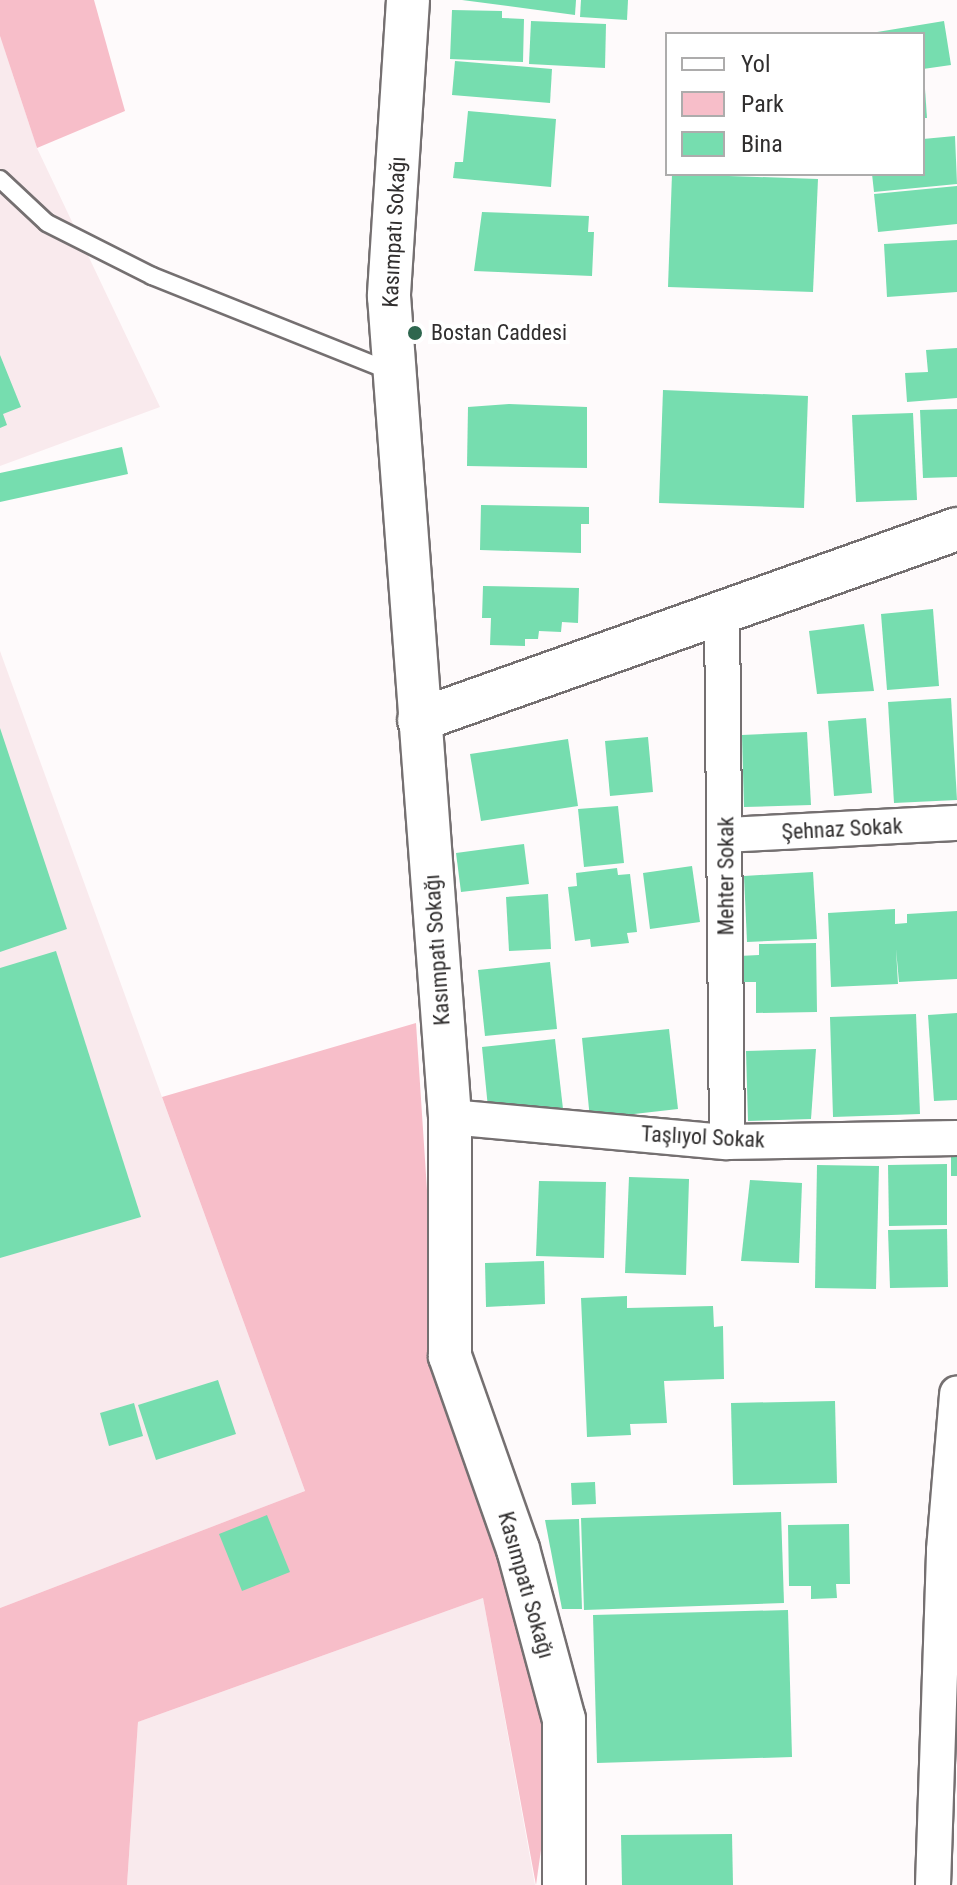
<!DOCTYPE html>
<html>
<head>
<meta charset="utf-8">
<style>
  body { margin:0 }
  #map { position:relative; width:957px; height:1885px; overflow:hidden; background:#fefafb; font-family:"Roboto Condensed",sans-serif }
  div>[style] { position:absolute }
  .built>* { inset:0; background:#f9eaed }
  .green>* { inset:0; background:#f7bec9 }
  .building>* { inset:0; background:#76ddaf }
  .roads { filter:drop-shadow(2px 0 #757071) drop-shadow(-2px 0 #757071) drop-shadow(0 2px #757071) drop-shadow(0 -2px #757071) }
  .service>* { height:16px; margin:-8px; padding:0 8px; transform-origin:8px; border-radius:8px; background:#fff }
  .minor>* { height:34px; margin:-17px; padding:0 17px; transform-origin:17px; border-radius:17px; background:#fff }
  .tertiary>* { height:42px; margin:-21px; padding:0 21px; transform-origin:21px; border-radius:21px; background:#fff }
  .dots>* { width:22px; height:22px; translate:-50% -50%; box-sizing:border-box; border:4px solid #fff; border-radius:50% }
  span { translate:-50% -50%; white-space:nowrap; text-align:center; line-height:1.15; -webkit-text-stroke:8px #fff; paint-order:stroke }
  .street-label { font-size:22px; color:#312f2f }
  .poi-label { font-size:22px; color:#312f2f }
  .left { translate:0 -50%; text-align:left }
  .legend { position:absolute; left:665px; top:32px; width:260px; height:144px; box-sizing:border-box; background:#fff; border:2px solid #adacac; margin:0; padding:10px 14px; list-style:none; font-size:24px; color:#312f2f }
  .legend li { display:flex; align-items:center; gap:16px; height:40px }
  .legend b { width:40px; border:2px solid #adacac }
</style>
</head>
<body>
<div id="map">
  <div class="built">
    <i style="clip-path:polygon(0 36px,37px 148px,160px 407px,0 466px)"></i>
    <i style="clip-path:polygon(0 651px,305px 1491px,0 1608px)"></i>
    <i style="clip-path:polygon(483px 1598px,535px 1885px,127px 1885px,138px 1722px)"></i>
  </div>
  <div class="green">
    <i style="clip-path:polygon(0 0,94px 0,125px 111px,37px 148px,0 36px)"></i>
    <i style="clip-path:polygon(416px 1023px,438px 1357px,560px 1716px,536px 1885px,483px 1598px,138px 1722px,127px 1885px,0 1885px,0 1608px,305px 1491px,162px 1097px)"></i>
  </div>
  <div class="building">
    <i style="clip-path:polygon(462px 0,576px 0,575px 15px)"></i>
    <i style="clip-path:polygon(581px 0,628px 0,627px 20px,580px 17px)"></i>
    <i style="clip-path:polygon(452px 10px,502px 11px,502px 18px,524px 19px,523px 62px,450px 59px)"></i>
    <i style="clip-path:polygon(531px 21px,606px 24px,605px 68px,529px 64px)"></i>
    <i style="clip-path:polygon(944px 21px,951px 65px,923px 69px,923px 34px,865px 34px)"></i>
    <i style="clip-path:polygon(455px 61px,552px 69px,550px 103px,452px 95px)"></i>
    <i style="clip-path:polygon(923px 89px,925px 89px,927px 118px,923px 118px)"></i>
    <i style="clip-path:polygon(468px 111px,556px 119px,551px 187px,453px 178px,455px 162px,463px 162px)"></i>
    <i style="clip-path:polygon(955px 136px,957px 184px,874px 192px,872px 174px,923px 174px,923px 139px)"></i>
    <i style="clip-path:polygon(672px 174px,818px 179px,813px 292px,668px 287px)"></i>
    <i style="clip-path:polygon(957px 186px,957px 224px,878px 232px,874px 194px)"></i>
    <i style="clip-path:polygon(482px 212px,589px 216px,588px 232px,594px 232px,592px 276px,474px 271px)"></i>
    <i style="clip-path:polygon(957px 240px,957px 292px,887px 297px,884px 244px)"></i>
    <i style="clip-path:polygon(957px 348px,957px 398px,907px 402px,905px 373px,928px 372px,926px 350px)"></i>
    <i style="clip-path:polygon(0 355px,21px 407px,3px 414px,7px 425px,0 428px)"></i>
    <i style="clip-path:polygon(663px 390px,808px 396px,804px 508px,659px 503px)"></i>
    <i style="clip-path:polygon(509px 404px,587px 407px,587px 468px,467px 466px,468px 407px)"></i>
    <i style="clip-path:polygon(957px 409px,957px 477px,923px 478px,920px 410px)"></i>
    <i style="clip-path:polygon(913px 413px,917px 500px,856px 502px,852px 415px)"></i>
    <i style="clip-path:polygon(122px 447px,128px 474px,0 502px,0 473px)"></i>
    <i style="clip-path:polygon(481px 505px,589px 507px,589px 524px,581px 524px,581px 553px,480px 550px)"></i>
    <i style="clip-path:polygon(483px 586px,579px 588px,578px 623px,562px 622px,561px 632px,539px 631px,538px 639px,525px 639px,525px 646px,490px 645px,491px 618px,482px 618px)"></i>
    <i style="clip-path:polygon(933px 609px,939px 686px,887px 690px,881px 614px)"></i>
    <i style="clip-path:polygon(864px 624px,874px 691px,817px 694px,809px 631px)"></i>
    <i style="clip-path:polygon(951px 698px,957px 800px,894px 803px,888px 702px)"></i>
    <i style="clip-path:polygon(866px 718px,872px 793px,834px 796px,828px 721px)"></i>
    <i style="clip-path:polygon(0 728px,67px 929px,0 952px)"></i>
    <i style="clip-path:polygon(807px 732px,811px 805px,744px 807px,742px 735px)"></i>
    <i style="clip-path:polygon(648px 737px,653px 792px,610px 796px,605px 741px)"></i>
    <i style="clip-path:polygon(568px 739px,578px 806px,481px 821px,470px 754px)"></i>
    <i style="clip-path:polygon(618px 806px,624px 863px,584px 867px,578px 809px)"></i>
    <i style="clip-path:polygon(524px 844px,529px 884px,461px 892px,456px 853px)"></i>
    <i style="clip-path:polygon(692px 866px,700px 922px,650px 929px,643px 873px)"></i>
    <i style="clip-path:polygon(617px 868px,618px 875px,630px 874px,637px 932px,627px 933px,629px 943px,591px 947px,590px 939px,575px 941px,568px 887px,577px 886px,576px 873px)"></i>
    <i style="clip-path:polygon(813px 872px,817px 939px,747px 942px,744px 876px)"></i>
    <i style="clip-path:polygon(548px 894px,551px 949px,509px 951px,506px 897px)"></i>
    <i style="clip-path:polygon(895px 909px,895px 924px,907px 923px,907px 914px,957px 911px,957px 979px,899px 982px,896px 949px,898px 984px,831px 987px,828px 913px)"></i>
    <i style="clip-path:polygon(816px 943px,817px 1012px,756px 1013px,756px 982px,740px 982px,739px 956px,759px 955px,759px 944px)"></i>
    <i style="clip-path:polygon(56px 951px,141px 1217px,0 1258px,0 968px)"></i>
    <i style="clip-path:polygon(550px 962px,557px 1029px,485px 1036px,478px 970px)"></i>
    <i style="clip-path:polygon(957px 1013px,957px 1100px,934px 1101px,928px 1015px)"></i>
    <i style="clip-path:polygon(916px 1014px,920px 1114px,833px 1117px,830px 1017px)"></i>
    <i style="clip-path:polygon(669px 1029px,678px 1109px,590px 1119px,582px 1038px)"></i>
    <i style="clip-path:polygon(555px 1039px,563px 1109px,489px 1118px,482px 1047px)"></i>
    <i style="clip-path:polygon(816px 1049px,811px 1119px,748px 1121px,746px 1051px)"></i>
    <i style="clip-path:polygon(951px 1155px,957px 1155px,957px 1176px,951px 1176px)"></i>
    <i style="clip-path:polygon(947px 1164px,947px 1225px,889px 1226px,888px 1165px)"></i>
    <i style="clip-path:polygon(817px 1165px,879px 1166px,876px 1289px,815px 1288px)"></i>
    <i style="clip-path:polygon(629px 1177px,689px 1179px,686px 1275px,625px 1273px)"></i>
    <i style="clip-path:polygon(750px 1180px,802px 1183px,799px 1263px,741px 1261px)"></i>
    <i style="clip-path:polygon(539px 1181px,606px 1182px,604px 1258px,536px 1256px)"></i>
    <i style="clip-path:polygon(947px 1229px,948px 1287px,890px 1288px,888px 1230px)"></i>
    <i style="clip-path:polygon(544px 1261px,545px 1304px,486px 1307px,485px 1263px)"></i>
    <i style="clip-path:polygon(627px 1296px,627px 1308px,713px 1306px,714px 1327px,723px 1326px,724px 1379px,664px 1381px,667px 1423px,630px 1424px,631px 1435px,587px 1437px,581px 1298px)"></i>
    <i style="clip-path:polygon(218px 1380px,236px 1434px,156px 1460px,138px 1405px)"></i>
    <i style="clip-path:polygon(835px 1401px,837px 1483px,733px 1485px,731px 1403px)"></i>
    <i style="clip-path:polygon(134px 1403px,143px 1436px,109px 1446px,100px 1413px)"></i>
    <i style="clip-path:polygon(595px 1482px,596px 1504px,572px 1505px,571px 1483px)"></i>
    <i style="clip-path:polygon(781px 1512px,784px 1603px,584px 1610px,581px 1518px)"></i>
    <i style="clip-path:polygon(267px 1515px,290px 1572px,242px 1591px,219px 1534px)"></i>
    <i style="clip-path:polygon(579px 1519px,582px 1609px,562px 1609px,545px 1520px)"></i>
    <i style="clip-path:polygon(849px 1524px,850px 1584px,836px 1584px,837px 1598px,811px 1599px,811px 1586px,789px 1586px,788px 1525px)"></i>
    <i style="clip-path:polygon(788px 1610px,792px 1757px,597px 1763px,593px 1615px)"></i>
    <i style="clip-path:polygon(732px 1834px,733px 1885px,622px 1885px,621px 1835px)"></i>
  </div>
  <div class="roads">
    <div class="service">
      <i style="left:0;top:179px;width:64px;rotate:43.1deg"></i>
      <i style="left:47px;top:223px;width:118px;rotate:26.8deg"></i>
      <i style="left:152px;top:276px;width:258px;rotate:21.8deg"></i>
    </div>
    <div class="minor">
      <i style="left:722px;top:610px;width:532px;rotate:89.46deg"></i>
      <i style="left:726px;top:835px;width:231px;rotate:-3deg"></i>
      <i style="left:450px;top:1117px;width:278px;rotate:5.2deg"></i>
      <i style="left:727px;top:1142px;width:230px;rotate:-1deg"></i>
      <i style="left:933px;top:1885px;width:335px;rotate:-88.1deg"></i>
      <i style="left:944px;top:1550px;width:157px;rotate:-85.2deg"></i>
    </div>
    <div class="tertiary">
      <i style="left:408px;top:0;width:297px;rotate:93.7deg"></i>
      <i style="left:389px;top:296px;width:823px;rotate:85.75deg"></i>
      <i style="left:450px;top:1117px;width:239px;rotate:90deg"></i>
      <i style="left:450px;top:1356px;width:205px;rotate:70.6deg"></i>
      <i style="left:518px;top:1549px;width:176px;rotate:74.9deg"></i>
      <i style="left:564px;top:1719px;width:166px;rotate:90deg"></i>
      <i style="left:419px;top:720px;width:571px;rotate:-19.55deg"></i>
    </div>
  </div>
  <div class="dots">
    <i style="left:415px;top:333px;background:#2e664e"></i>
  </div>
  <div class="street-label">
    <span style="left:394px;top:232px;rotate:-87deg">Kasımpatı Sokağı</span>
    <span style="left:842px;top:829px;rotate:-3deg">Şehnaz Sokak</span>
    <span style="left:726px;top:876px;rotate:-90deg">Mehter Sokak</span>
    <span style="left:437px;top:950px;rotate:-94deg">Kasımpatı Sokağı</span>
    <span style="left:703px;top:1137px;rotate:3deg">Taşlıyol Sokak</span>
    <span style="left:526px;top:1585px;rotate:74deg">Kasımpatı Sokağı</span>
  </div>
  <div class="poi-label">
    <span class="left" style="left:431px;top:333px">Bostan Caddesi</span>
  </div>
  <ul class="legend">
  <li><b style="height:10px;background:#fff"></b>Yol</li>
  <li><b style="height:22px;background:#f7bec9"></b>Park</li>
  <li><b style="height:22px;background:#76ddaf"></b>Bina</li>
  </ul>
</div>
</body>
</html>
